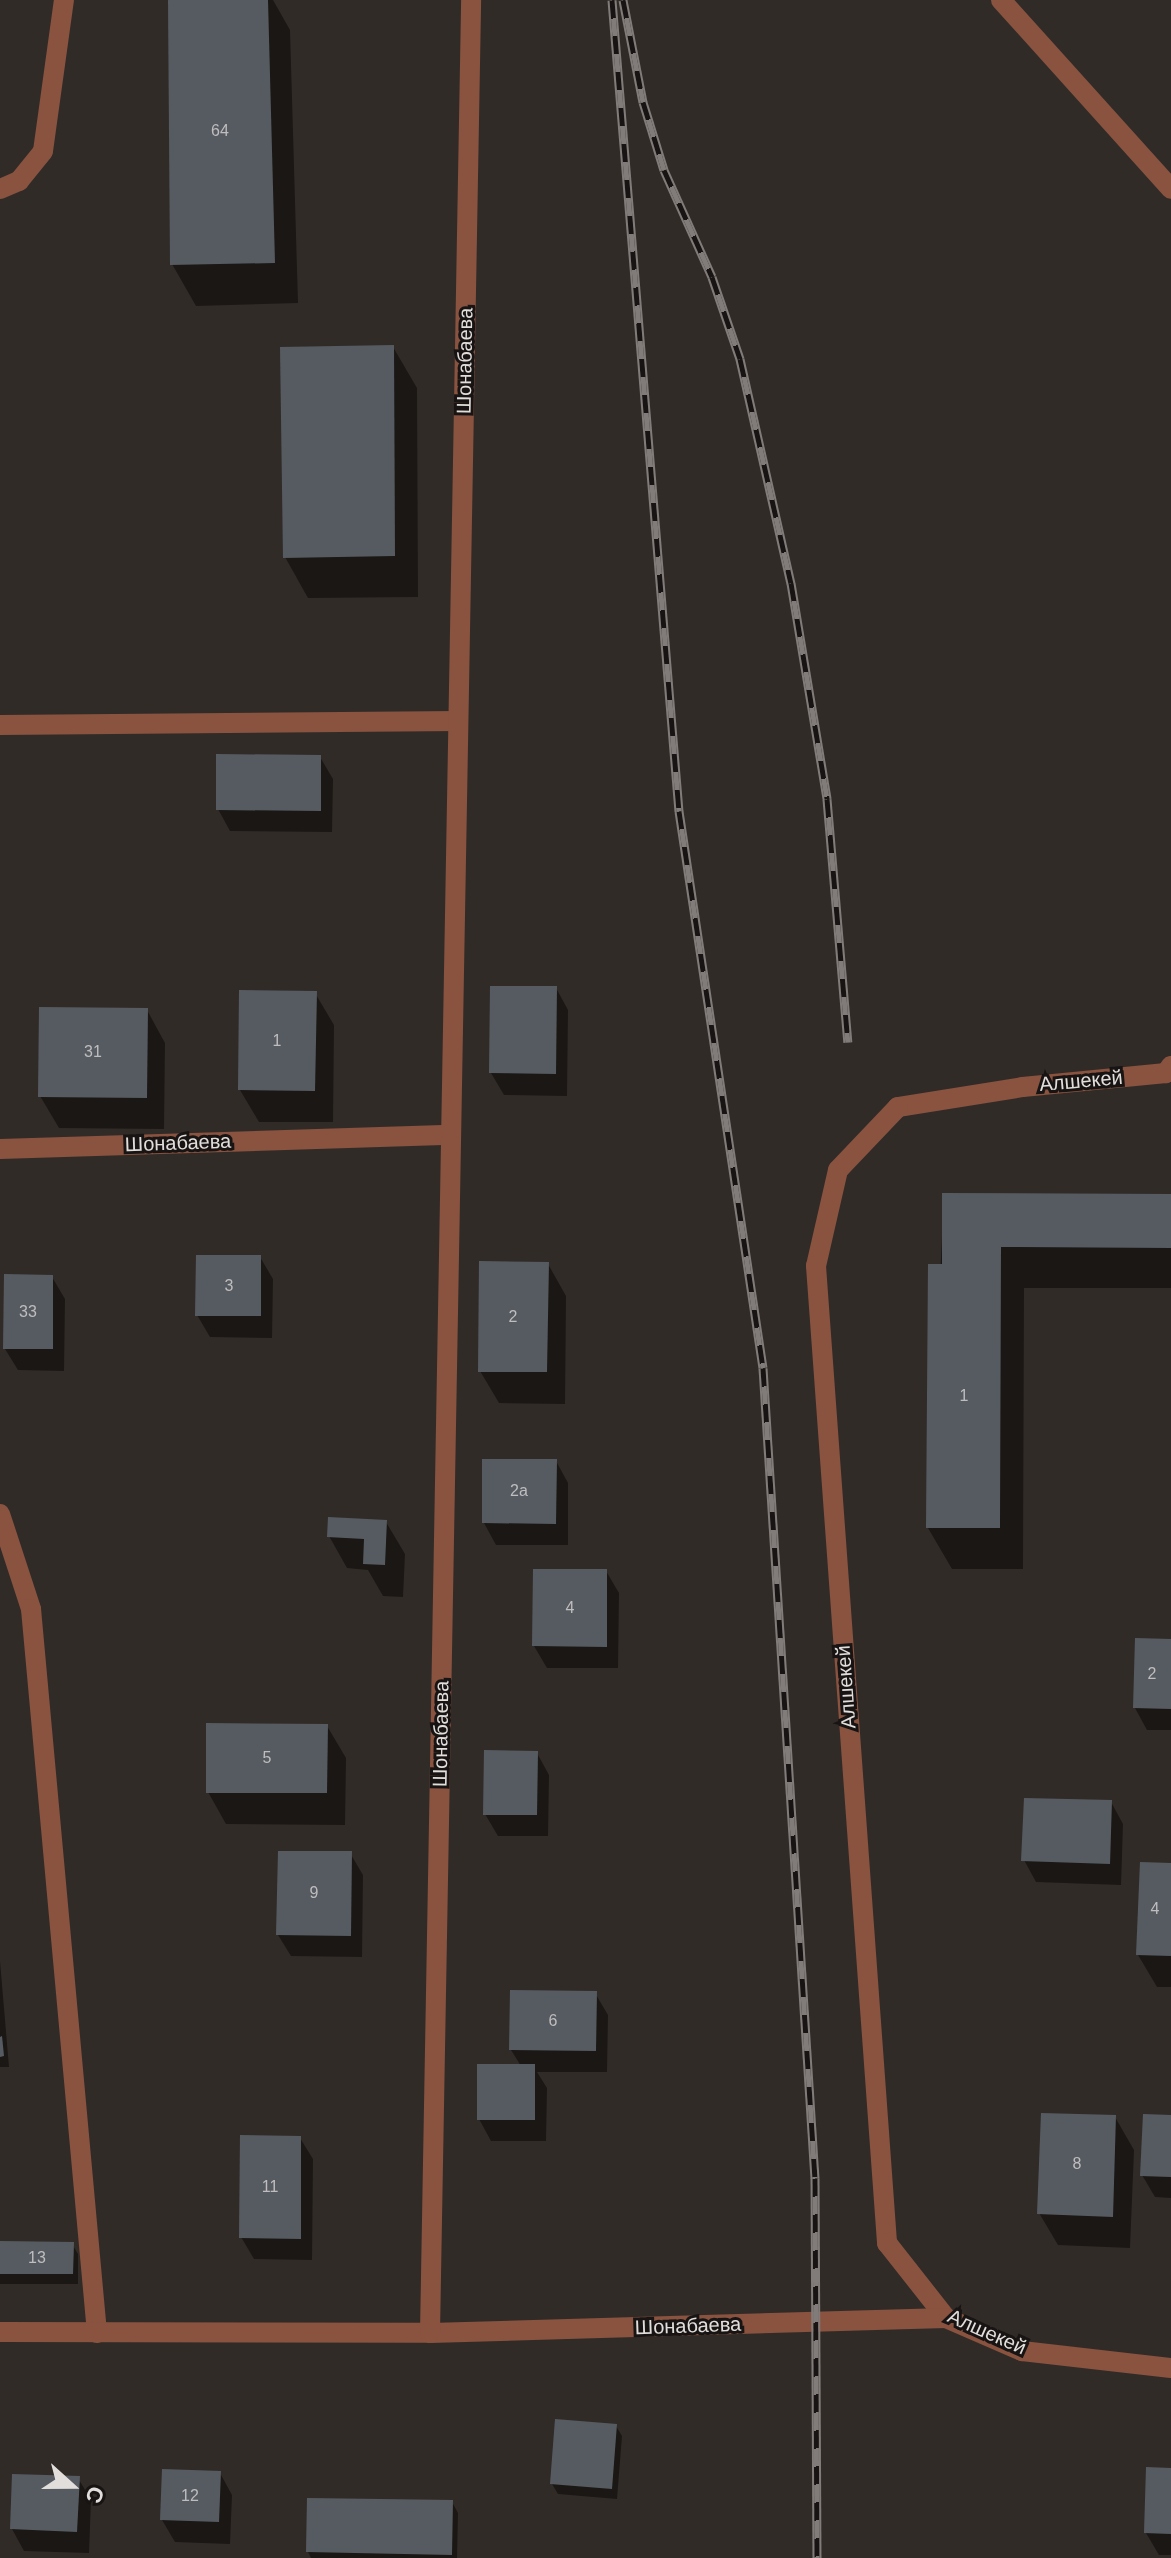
<!DOCTYPE html>
<html>
<head>
<meta charset="utf-8">
<style>
  body { margin:0 }
  #map { position:relative; width:1171px; height:2558px; overflow:hidden; background:#312b28; font-family:Arial,sans-serif }
  div>[style] { position:absolute }
  .shadow>* { inset:0; background:#0007 }
  .building>* { inset:0; background:#565b61 }
  .minor>* { height:20px; margin:-10px; padding:0 10px; transform-origin:10px; border-radius:10px; background:#895340 }
  .rail>* { height:9px; margin-top:-4.5px; transform-origin:0; background:repeating-linear-gradient(90deg,#171413 0 18px,#817c7a 0 36px); box-sizing:border-box; border-block:2px solid #817c7a }
  span { translate:-50% -50%; white-space:nowrap; text-align:center; line-height:1.15; -webkit-text-stroke:6px #171413; paint-order:stroke }
  .number-label { font-size:16px; color:#bfbdbd }
  .number-label span { -webkit-text-stroke-width:0 }
  .street-label { font-size:20px; color:#e2dedc }
  .north { position:absolute; left:32px; top:2446px; width:80px; height:80px; -webkit-text-stroke:6px #171413; paint-order:stroke; rotate:111deg; font-size:22px; font-weight:700; line-height:32px; text-align:center; color:#e2dedc }
  .north::after { content:''; display:block; margin:auto; width:28px; height:36px; background:#e2dedc; clip-path:polygon(50% 0,100% 100%,50% 72%,0 100%) }
</style>
</head>
<body>
<div id="map">
  <div class="shadow">
    <i style="clip-path:polygon(170px 0,273px 0,290px 30px,298px 303px,196px 306px,172px 264px)"></i>
    <i style="clip-path:polygon(393px 347px,417px 388px,418px 597px,308px 598px,285px 557px)"></i>
    <i style="clip-path:polygon(320px 757px,333px 779px,332px 832px,230px 831px,218px 809px)"></i>
    <i style="clip-path:polygon(556px 988px,568px 1010px,567px 1096px,504px 1095px,491px 1073px)"></i>
    <i style="clip-path:polygon(315px 993px,334px 1025px,333px 1122px,259px 1122px,240px 1090px)"></i>
    <i style="clip-path:polygon(147px 1010px,165px 1043px,164px 1129px,59px 1128px,40px 1096px)"></i>
    <i style="clip-path:polygon(944px 1195px,1171px 1196px,1171px 1288px,1024px 1288px,1023px 1569px,952px 1569px,928px 1528px)"></i>
    <i style="clip-path:polygon(260px 1257px,273px 1279px,272px 1338px,210px 1337px,197px 1315px)"></i>
    <i style="clip-path:polygon(548px 1264px,566px 1296px,565px 1404px,499px 1403px,480px 1371px)"></i>
    <i style="clip-path:polygon(52px 1277px,65px 1299px,64px 1371px,18px 1370px,5px 1349px)"></i>
    <i style="clip-path:polygon(556px 1461px,568px 1483px,568px 1545px,496px 1545px,484px 1523px)"></i>
    <i style="clip-path:polygon(386px 1522px,405px 1554px,403px 1597px,383px 1596px,368px 1570px,347px 1568px,329px 1536px)"></i>
    <i style="clip-path:polygon(606px 1571px,619px 1593px,618px 1668px,547px 1668px,534px 1646px)"></i>
    <i style="clip-path:polygon(1171px 1641px,1171px 1730px,1147px 1730px,1135px 1708px)"></i>
    <i style="clip-path:polygon(327px 1726px,346px 1758px,345px 1825px,226px 1824px,208px 1792px)"></i>
    <i style="clip-path:polygon(537px 1753px,549px 1775px,548px 1836px,498px 1836px,485px 1814px)"></i>
    <i style="clip-path:polygon(1111px 1802px,1123px 1824px,1121px 1885px,1036px 1882px,1024px 1860px)"></i>
    <i style="clip-path:polygon(350px 1853px,363px 1875px,362px 1957px,291px 1956px,278px 1935px)"></i>
    <i style="clip-path:polygon(1171px 1865px,1171px 1987px,1157px 1987px,1138px 1955px)"></i>
    <i style="clip-path:polygon(0 1961px,9px 2067px,0 2067px)"></i>
    <i style="clip-path:polygon(595px 1993px,608px 2015px,607px 2072px,537px 2072px,547px 2088px,546px 2141px,491px 2141px,479px 2119px,521px 2066px,511px 2050px)"></i>
    <i style="clip-path:polygon(1115px 2117px,1134px 2150px,1130px 2248px,1058px 2245px,1039px 2213px)"></i>
    <i style="clip-path:polygon(1171px 2117px,1171px 2198px,1155px 2197px,1142px 2175px)"></i>
    <i style="clip-path:polygon(300px 2138px,313px 2159px,312px 2260px,254px 2259px,241px 2237px)"></i>
    <i style="clip-path:polygon(0 2243px,72px 2244px,78px 2254px,78px 2284px,0 2284px)"></i>
    <i style="clip-path:polygon(616px 2426px,622px 2436px,617px 2499px,558px 2494px,552px 2484px)"></i>
    <i style="clip-path:polygon(1171px 2470px,1171px 2555px,1159px 2555px,1146px 2533px)"></i>
    <i style="clip-path:polygon(220px 2473px,232px 2495px,230px 2544px,175px 2542px,162px 2520px)"></i>
    <i style="clip-path:polygon(78px 2478px,91px 2500px,89px 2553px,24px 2551px,12px 2529px)"></i>
    <i style="clip-path:polygon(452px 2502px,458px 2513px,457px 2558px,311px 2558px,308px 2552px)"></i>
  </div>
  <div class="building">
    <i style="clip-path:polygon(168px 0,268px 0,275px 263px,170px 265px)"></i>
    <i style="clip-path:polygon(394px 345px,395px 556px,283px 558px,280px 347px)"></i>
    <i style="clip-path:polygon(216px 754px,321px 755px,321px 811px,216px 810px)"></i>
    <i style="clip-path:polygon(490px 986px,557px 986px,556px 1074px,489px 1073px)"></i>
    <i style="clip-path:polygon(239px 990px,317px 991px,315px 1091px,238px 1090px)"></i>
    <i style="clip-path:polygon(39px 1007px,148px 1008px,147px 1098px,38px 1097px)"></i>
    <i style="clip-path:polygon(942px 1193px,1171px 1194px,1171px 1248px,1001px 1247px,1000px 1528px,926px 1528px,928px 1264px,942px 1264px)"></i>
    <i style="clip-path:polygon(196px 1255px,261px 1255px,261px 1316px,195px 1316px)"></i>
    <i style="clip-path:polygon(479px 1261px,549px 1262px,547px 1372px,478px 1372px)"></i>
    <i style="clip-path:polygon(4px 1274px,53px 1275px,53px 1349px,3px 1349px)"></i>
    <i style="clip-path:polygon(482px 1459px,557px 1459px,556px 1524px,482px 1523px)"></i>
    <i style="clip-path:polygon(328px 1517px,387px 1520px,385px 1565px,363px 1564px,364px 1539px,327px 1537px)"></i>
    <i style="clip-path:polygon(533px 1569px,607px 1569px,607px 1647px,532px 1646px)"></i>
    <i style="clip-path:polygon(1135px 1638px,1171px 1639px,1171px 1709px,1133px 1708px)"></i>
    <i style="clip-path:polygon(206px 1723px,328px 1724px,327px 1793px,206px 1793px)"></i>
    <i style="clip-path:polygon(484px 1750px,538px 1751px,537px 1815px,483px 1815px)"></i>
    <i style="clip-path:polygon(1024px 1798px,1112px 1800px,1110px 1864px,1021px 1861px)"></i>
    <i style="clip-path:polygon(278px 1851px,352px 1851px,351px 1936px,276px 1935px)"></i>
    <i style="clip-path:polygon(1140px 1862px,1171px 1863px,1171px 1956px,1136px 1955px)"></i>
    <i style="clip-path:polygon(510px 1990px,597px 1991px,596px 2051px,509px 2050px)"></i>
    <i style="clip-path:polygon(2px 2036px,4px 2056px,0 2057px,0 2037px)"></i>
    <i style="clip-path:polygon(477px 2064px,535px 2064px,535px 2120px,477px 2120px)"></i>
    <i style="clip-path:polygon(1041px 2113px,1116px 2115px,1113px 2217px,1037px 2214px)"></i>
    <i style="clip-path:polygon(1143px 2114px,1171px 2115px,1171px 2177px,1140px 2176px)"></i>
    <i style="clip-path:polygon(240px 2135px,301px 2136px,301px 2239px,239px 2238px)"></i>
    <i style="clip-path:polygon(0 2241px,74px 2242px,73px 2274px,0 2274px)"></i>
    <i style="clip-path:polygon(555px 2419px,617px 2424px,612px 2489px,550px 2484px)"></i>
    <i style="clip-path:polygon(1146px 2467px,1171px 2468px,1171px 2534px,1144px 2533px)"></i>
    <i style="clip-path:polygon(162px 2469px,221px 2471px,219px 2522px,160px 2520px)"></i>
    <i style="clip-path:polygon(12px 2474px,80px 2476px,77px 2532px,10px 2529px)"></i>
    <i style="clip-path:polygon(307px 2498px,453px 2500px,452px 2555px,306px 2552px)"></i>
  </div>
  <div class="minor">
    <i style="left:1001px;top:0;width:254px;rotate:48deg"></i>
    <i style="left:0;top:189px;width:21px;rotate:-23deg"></i>
    <i style="left:19px;top:181px;width:38px;rotate:-51deg"></i>
    <i style="left:43px;top:151px;width:152px;rotate:-82.1deg"></i>
    <i style="left:0;top:725px;width:458px;rotate:-0.5deg"></i>
    <i style="left:1171px;top:1066px;width:9px;rotate:126deg"></i>
    <i style="left:1166px;top:1073px;width:144px;rotate:174.4deg"></i>
    <i style="left:1023px;top:1087px;width:127px;rotate:170.9deg"></i>
    <i style="left:898px;top:1107px;width:87px;rotate:133.6deg"></i>
    <i style="left:838px;top:1170px;width:98px;rotate:102.9deg"></i>
    <i style="left:816px;top:1266px;width:980px;rotate:85.84deg"></i>
    <i style="left:887px;top:2243px;width:95px;rotate:51.8deg"></i>
    <i style="left:946px;top:2318px;width:83px;rotate:23.5deg"></i>
    <i style="left:1022px;top:2351px;width:150px;rotate:6.5deg"></i>
    <i style="left:0;top:1149px;width:451px;rotate:-1.8deg"></i>
    <i style="left:0;top:1514px;width:100px;rotate:71.9deg"></i>
    <i style="left:31px;top:1609px;width:727px;rotate:84.79deg"></i>
    <i style="left:0;top:2332px;width:430px;rotate:0.1deg"></i>
    <i style="left:430px;top:2333px;width:516px;rotate:-1.67deg"></i>
    <i style="left:430px;top:2333px;width:2333px;rotate:-88.99deg"></i>
  </div>
  <div class="rail">
    <i style="left:612px;top:0;width:814px;rotate:85.28deg"></i>
    <i style="left:679px;top:811px;width:563px;rotate:81.42deg"></i>
    <i style="left:763px;top:1368px;width:812px;rotate:86.33deg"></i>
    <i style="left:815px;top:2178px;width:380px;rotate:89.7deg"></i>
    <i style="left:623px;top:0;width:104px;rotate:78.9deg"></i>
    <i style="left:643px;top:102px;width:71px;rotate:72.8deg"></i>
    <i style="left:664px;top:170px;width:117px;rotate:65.8deg"></i>
    <i style="left:712px;top:277px;width:87px;rotate:71.1deg"></i>
    <i style="left:740px;top:359px;width:230px;rotate:77.2deg"></i>
    <i style="left:791px;top:583px;width:219px;rotate:80.5deg"></i>
    <i style="left:827px;top:799px;width:244px;rotate:85.1deg"></i>
  </div>
  <div class="number-label">
    <span style="left:220px;top:131px">64</span>
    <span style="left:277px;top:1041px">1</span>
    <span style="left:93px;top:1052px">31</span>
    <span style="left:229px;top:1286px">3</span>
    <span style="left:28px;top:1312px">33</span>
    <span style="left:513px;top:1317px">2</span>
    <span style="left:964px;top:1396px">1</span>
    <span style="left:519px;top:1491px">2а</span>
    <span style="left:570px;top:1608px">4</span>
    <span style="left:1152px;top:1674px">2</span>
    <span style="left:267px;top:1758px">5</span>
    <span style="left:314px;top:1893px">9</span>
    <span style="left:1155px;top:1909px">4</span>
    <span style="left:553px;top:2021px">6</span>
    <span style="left:1077px;top:2164px">8</span>
    <span style="left:270px;top:2187px">11</span>
    <span style="left:37px;top:2258px">13</span>
    <span style="left:190px;top:2496px">12</span>
  </div>
  <div class="street-label">
    <span style="left:465px;top:361px;rotate:-89deg">Шонабаева</span>
    <span style="left:1081px;top:1081px;rotate:-5deg">Алшекей</span>
    <span style="left:178px;top:1143px;rotate:-2deg">Шонабаева</span>
    <span style="left:846px;top:1687px;rotate:-94deg">Алшекей</span>
    <span style="left:441px;top:1734px;rotate:-89deg">Шонабаева</span>
    <span style="left:688px;top:2326px;rotate:-2deg">Шонабаева</span>
    <span style="left:987px;top:2332px;rotate:24deg">Алшекей</span>
  </div>
  <div class="north">С</div>
</div>
</body>
</html>
